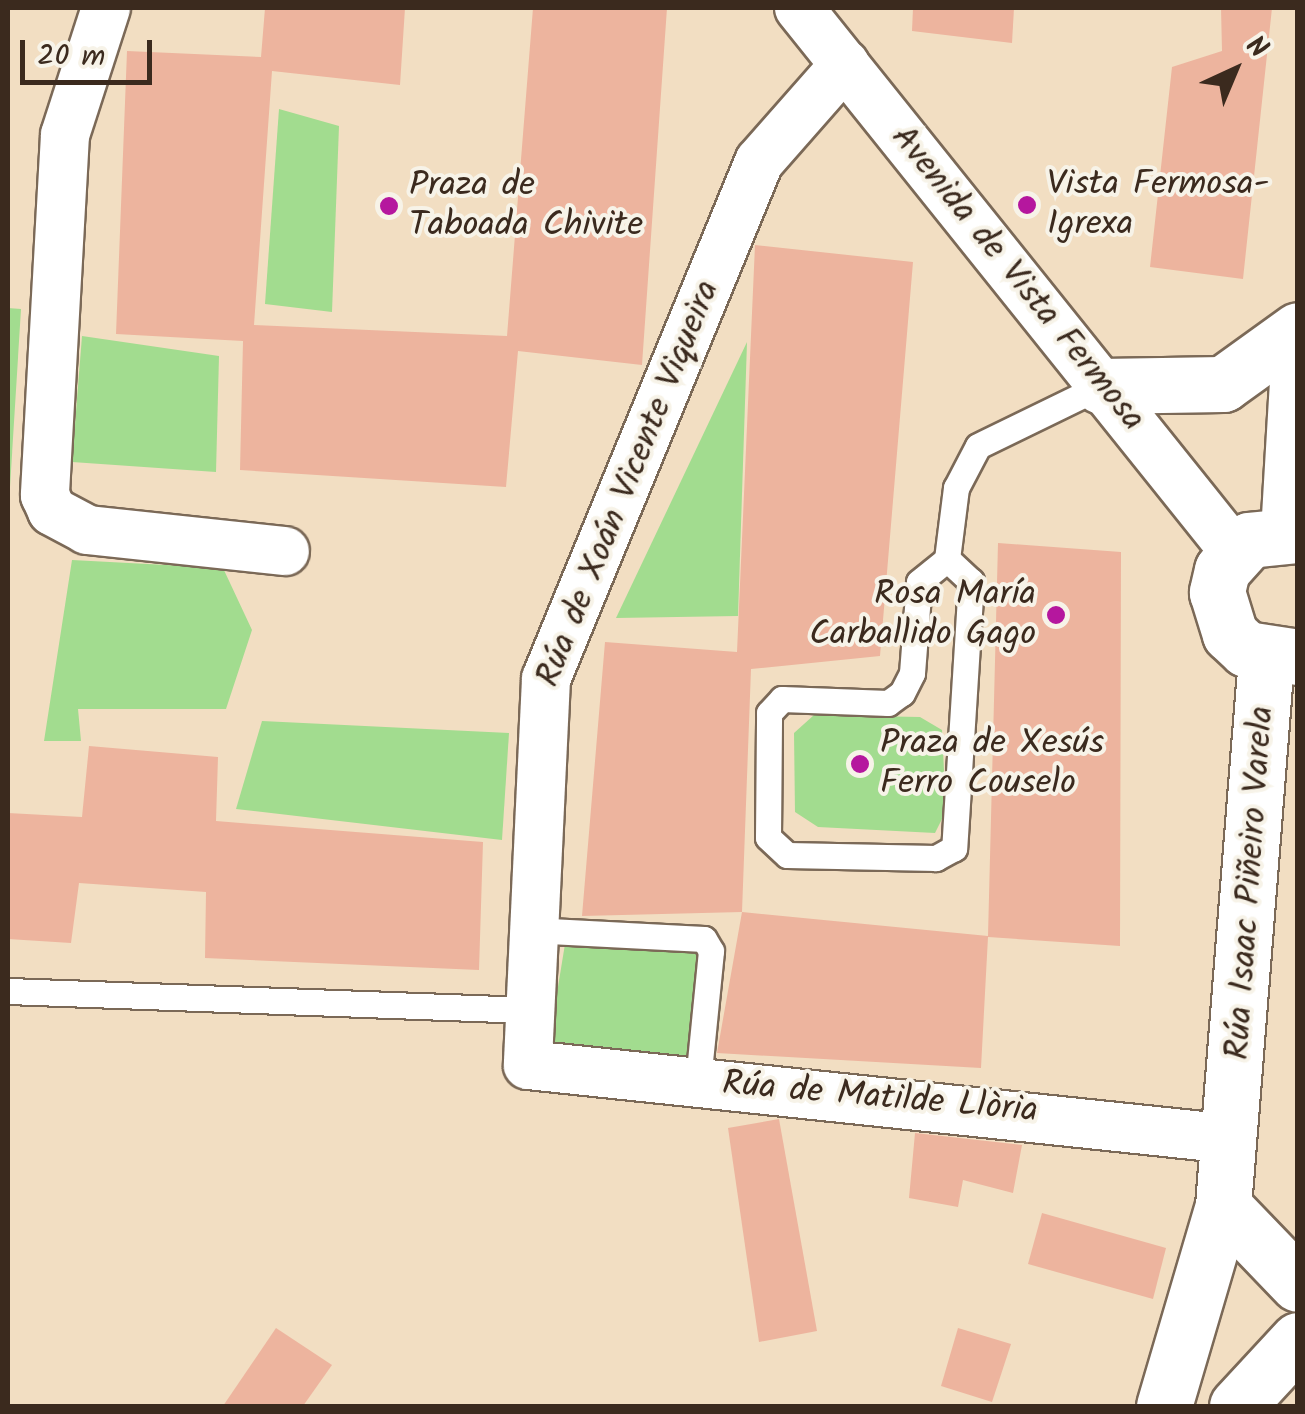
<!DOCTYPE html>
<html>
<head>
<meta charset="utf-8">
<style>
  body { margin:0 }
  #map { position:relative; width:1305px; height:1414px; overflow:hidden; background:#f2dec2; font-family:Kalam,sans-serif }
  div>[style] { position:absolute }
  .green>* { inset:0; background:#a2dc8f }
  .building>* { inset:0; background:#edb49e }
  .roads { filter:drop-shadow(2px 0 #7b6957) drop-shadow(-2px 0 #7b6957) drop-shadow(0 2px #7b6957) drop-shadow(0 -2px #7b6957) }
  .service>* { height:25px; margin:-12.5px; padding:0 12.5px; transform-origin:12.5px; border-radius:12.5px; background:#fff }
  .minor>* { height:48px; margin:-24px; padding:0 24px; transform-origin:24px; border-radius:24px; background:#fff }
  .secondary>* { height:55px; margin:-27.5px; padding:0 27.5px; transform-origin:27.5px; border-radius:27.5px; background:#fff }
  .trunk>* { height:55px; margin:-27.5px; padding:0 27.5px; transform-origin:27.5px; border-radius:27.5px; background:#fff }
  .dots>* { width:28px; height:28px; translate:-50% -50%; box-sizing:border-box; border:5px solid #f7f3e8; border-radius:50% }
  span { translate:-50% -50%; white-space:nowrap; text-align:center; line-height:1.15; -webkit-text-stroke:8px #f7f3e8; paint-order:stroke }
  .poi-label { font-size:35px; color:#3b2a1e }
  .left { translate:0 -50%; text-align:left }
  .right { translate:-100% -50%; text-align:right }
  .street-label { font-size:35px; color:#3b2a1e }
  .frame { position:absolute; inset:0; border:10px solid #3b2a1e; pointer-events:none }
  .north { position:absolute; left:1185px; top:20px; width:100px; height:100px; -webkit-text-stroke:8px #f7f3e8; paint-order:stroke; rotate:44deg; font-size:28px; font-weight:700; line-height:40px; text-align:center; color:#3b2a1e }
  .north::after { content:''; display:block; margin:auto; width:35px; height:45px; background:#3b2a1e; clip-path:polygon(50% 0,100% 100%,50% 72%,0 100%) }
  .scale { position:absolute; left:20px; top:40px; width:132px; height:45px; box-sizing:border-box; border:5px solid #3b2a1e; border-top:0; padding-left:12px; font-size:30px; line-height:35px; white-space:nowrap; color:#3b2a1e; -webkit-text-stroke:8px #f7f3e8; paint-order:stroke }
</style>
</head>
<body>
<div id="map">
  <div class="green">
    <i style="clip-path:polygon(279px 109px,339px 126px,332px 312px,265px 304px)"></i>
    <i style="clip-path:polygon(8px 308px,21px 309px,9px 503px,8px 503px)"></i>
    <i style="clip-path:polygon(82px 336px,219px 356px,216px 472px,72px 462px)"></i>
    <i style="clip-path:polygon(747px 342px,738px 616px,616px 618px)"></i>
    <i style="clip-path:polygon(72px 560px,223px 568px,252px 630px,226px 709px,78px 709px,81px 741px,44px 741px)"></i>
    <i style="clip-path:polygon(814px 715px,920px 717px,942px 730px,946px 811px,935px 833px,818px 827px,795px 812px,794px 733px)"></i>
    <i style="clip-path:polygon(262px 721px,509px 733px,502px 840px,236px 809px)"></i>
    <i style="clip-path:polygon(565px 944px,698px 947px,687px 1060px,548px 1048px)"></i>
  </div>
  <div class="building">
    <i style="clip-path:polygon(265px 8px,405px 8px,400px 85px,272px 71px,254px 325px,507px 336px,533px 8px,667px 8px,642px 365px,518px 351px,506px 487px,240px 470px,243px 341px,116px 334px,127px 51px,261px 57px)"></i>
    <i style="clip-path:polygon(913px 8px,1014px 8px,1012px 43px,912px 31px)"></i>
    <i style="clip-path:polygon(1221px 8px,1272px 8px,1243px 279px,1150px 267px,1172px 67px,1222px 51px)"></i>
    <i style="clip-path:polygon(755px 245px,913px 262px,880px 656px,751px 669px,742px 912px,582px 916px,605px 642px,737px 652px)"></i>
    <i style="clip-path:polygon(998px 543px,1121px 552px,1120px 946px,988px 937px,981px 1068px,717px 1053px,742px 912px,988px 936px)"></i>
    <i style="clip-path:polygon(89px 746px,218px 757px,216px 821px,483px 842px,479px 970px,205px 958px,206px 892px,79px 883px,71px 943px,8px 939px,8px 813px,82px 817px)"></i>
    <i style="clip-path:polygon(779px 1119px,817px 1331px,759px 1342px,728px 1128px)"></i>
    <i style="clip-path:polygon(915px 1133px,1022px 1145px,1013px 1193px,963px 1180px,958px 1207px,909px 1198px)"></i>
    <i style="clip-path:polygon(1042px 1213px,1166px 1248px,1153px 1299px,1028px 1264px)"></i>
    <i style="clip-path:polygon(276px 1328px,332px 1365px,303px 1406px,223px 1406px)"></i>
    <i style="clip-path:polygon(958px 1328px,1011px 1344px,992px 1402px,941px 1386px)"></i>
  </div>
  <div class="roads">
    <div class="service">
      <i style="left:947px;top:559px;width:33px;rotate:43deg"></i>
      <i style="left:971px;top:581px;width:268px;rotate:93.6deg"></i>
      <i style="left:954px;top:848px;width:21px;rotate:151deg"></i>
      <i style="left:936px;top:858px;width:149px;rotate:-178.8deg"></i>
      <i style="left:787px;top:855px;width:26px;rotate:-137deg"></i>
      <i style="left:768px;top:837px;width:124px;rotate:-89.5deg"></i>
      <i style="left:769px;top:713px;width:19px;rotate:-47deg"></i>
      <i style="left:782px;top:699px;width:106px;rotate:2.2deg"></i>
      <i style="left:888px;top:703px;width:17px;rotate:-36deg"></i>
      <i style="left:902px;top:693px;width:22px;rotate:-63deg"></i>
      <i style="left:912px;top:673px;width:91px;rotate:-85.6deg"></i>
      <i style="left:919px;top:582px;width:36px;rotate:-39deg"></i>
      <i style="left:947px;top:559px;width:72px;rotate:-82.8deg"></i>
      <i style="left:956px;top:488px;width:47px;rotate:-62.4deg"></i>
      <i style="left:978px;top:446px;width:137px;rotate:-26deg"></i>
      <i style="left:530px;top:930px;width:174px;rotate:3deg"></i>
      <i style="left:704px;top:939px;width:14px;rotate:60deg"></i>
      <i style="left:711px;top:951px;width:132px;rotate:95.7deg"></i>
      <i style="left:8px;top:991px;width:521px;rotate:2.09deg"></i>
    </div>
    <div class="minor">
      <i style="left:106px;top:8px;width:133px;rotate:107.9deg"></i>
      <i style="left:65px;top:135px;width:361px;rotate:93.2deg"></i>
      <i style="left:45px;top:495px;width:17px;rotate:66deg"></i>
      <i style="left:52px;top:511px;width:40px;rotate:28deg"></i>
      <i style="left:87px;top:530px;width:199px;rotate:6.1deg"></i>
      <i style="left:799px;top:8px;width:697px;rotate:51.29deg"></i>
      <i style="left:845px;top:64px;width:130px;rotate:131.3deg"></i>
      <i style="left:759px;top:162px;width:559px;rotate:112.39deg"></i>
      <i style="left:546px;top:679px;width:386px;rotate:92.7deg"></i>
      <i style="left:528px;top:1065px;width:707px;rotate:6.01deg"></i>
    </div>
    <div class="secondary">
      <i style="left:1101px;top:386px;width:122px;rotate:-0.9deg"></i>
      <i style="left:1223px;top:384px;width:92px;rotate:-35.8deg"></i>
      <i style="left:1288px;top:533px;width:170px;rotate:-86.6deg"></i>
      <i style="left:1298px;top:535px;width:49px;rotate:174.2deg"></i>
      <i style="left:1249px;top:540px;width:40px;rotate:132deg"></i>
      <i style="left:1222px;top:570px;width:23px;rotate:103deg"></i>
      <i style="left:1217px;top:592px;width:44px;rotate:72.8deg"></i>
      <i style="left:1230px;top:634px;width:22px;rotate:43deg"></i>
      <i style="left:1246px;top:649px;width:53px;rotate:8.7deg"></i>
      <i style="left:1223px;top:1206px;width:108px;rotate:46.1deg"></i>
      <i style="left:1164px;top:1406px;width:209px;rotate:-73.6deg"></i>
      <i style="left:1223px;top:1206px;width:550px;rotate:-85.51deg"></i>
    </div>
    <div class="trunk">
      <i style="left:1237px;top:1406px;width:90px;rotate:-47.3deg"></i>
    </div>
  </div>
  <div class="dots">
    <i style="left:1027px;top:205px;background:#b5179e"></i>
    <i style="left:389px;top:206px;background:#b5179e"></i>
    <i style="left:1056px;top:615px;background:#b5179e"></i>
    <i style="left:860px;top:764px;background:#b5179e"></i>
  </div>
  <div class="poi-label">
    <span class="left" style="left:1047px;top:205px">Vista Fermosa-<br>Igrexa</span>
    <span class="left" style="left:409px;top:206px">Praza de<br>Taboada Chivite</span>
    <span class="right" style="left:1036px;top:615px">Rosa María<br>Carballido Gago</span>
    <span class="left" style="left:880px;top:764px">Praza de Xesús<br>Ferro Couselo</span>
  </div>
  <div class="street-label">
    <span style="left:1017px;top:279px;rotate:51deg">Avenida de Vista Fermosa</span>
    <span style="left:629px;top:484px;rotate:-68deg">Rúa de Xoán Vicente Viqueira</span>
    <span style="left:1251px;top:883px;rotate:-86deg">Rúa Isaac Piñeiro Varela</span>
    <span style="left:880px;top:1098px;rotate:5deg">Rúa de Matilde Llòria</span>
  </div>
  <div class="frame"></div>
  <div class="north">N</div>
  <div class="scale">20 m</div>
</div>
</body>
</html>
